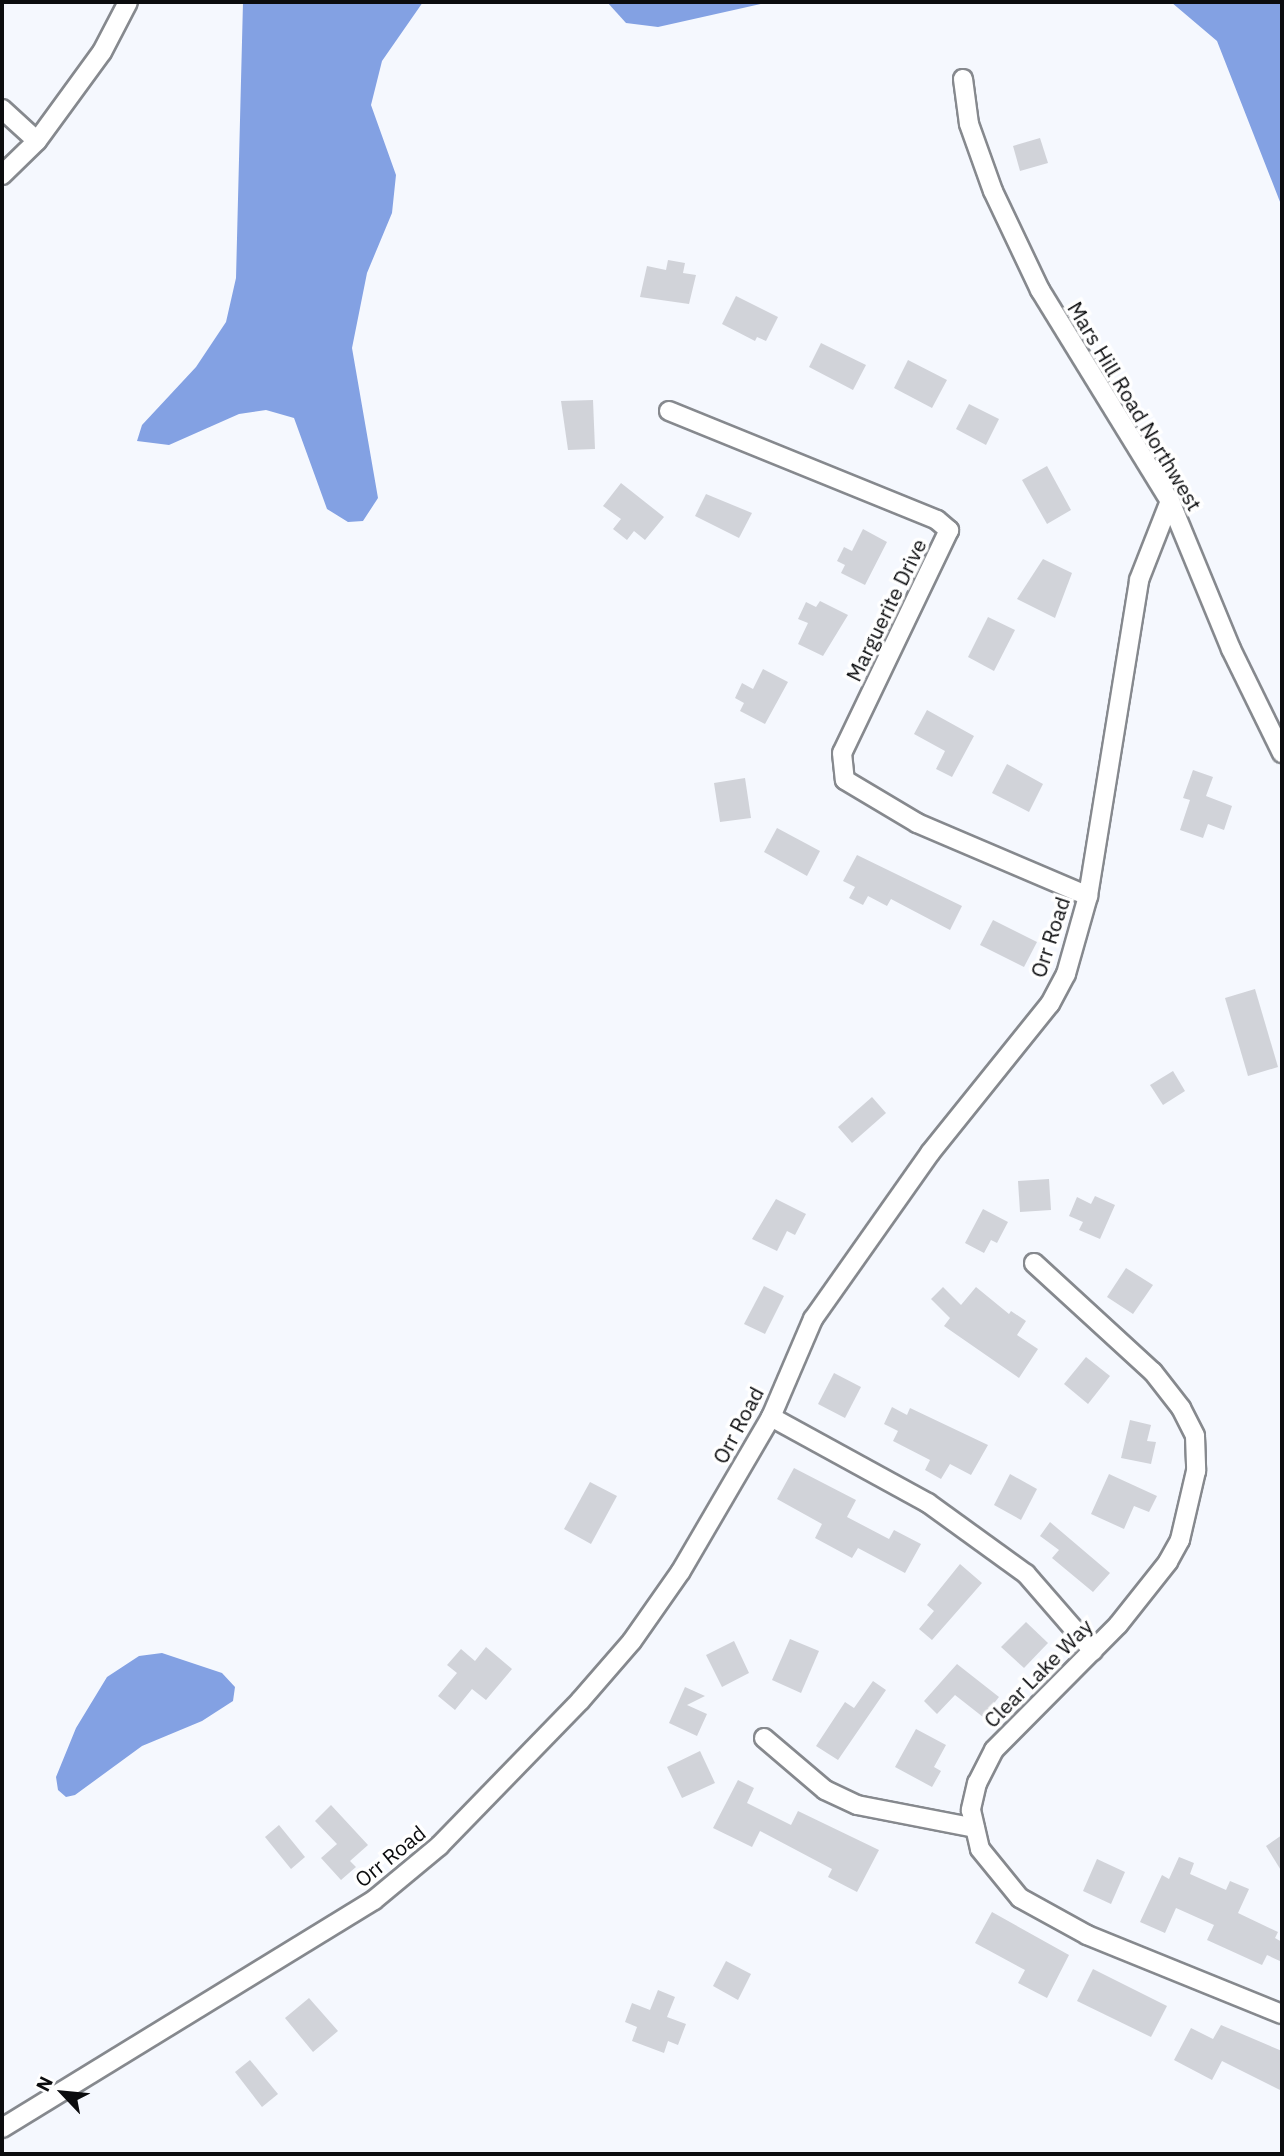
<!DOCTYPE html>
<html>
<head>
<meta charset="utf-8">
<style>
  body { margin:0 }
  #map { position:relative; width:1284px; height:2156px; overflow:hidden; background:#f5f8fe; font-family:"IBM Plex Sans",sans-serif }
  div>[style] { position:absolute }
  .water>* { inset:0; background:#83a1e3 }
  .building>* { inset:0; background:#d1d3d9 }
  .roads { filter:drop-shadow(2px 0 #86898e) drop-shadow(-2px 0 #86898e) drop-shadow(0 2px #86898e) drop-shadow(0 -2px #86898e) }
  .minor>* { height:18px; margin:-9px; padding:0 9px; transform-origin:9px; border-radius:9px; background:#fff }
  span { translate:-50% -50%; white-space:nowrap; text-align:center; line-height:1.15; -webkit-text-stroke:7px #fff; paint-order:stroke }
  .street-label { font-size:21px; color:#0b0c0e }
  .frame { position:absolute; inset:0; border:4px solid #0b0c0e; pointer-events:none }
  .north { position:absolute; left:28px; top:2058px; width:70px; height:70px; -webkit-text-stroke:5px #fff; paint-order:stroke; rotate:296deg; font-size:19px; font-weight:700; line-height:28px; text-align:center; color:#0b0c0e }
  .north::after { content:''; display:block; margin:auto; width:24px; height:32px; background:#0b0c0e; clip-path:polygon(50% 0,100% 100%,50% 72%,0 100%) }
</style>
</head>
<body>
<div id="map">
  <div class="water">
    <i style="clip-path:polygon(243px 2px,423px 2px,382px 61px,371px 105px,396px 175px,392px 213px,367px 273px,352px 348px,378px 498px,363px 521px,348px 522px,327px 509px,294px 418px,266px 410px,239px 414px,169px 445px,137px 441px,142px 425px,196px 367px,226px 322px,236px 278px)"></i>
    <i style="clip-path:polygon(607px 2px,770px 2px,658px 27px,626px 23px)"></i>
    <i style="clip-path:polygon(1171px 2px,1282px 2px,1282px 207px,1217px 41px)"></i>
    <i style="clip-path:polygon(162px 1653px,222px 1673px,235px 1687px,233px 1701px,202px 1721px,142px 1746px,75px 1795px,66px 1797px,58px 1790px,56px 1777px,76px 1728px,107px 1677px,139px 1656px)"></i>
  </div>
  <div class="building">
    <i style="clip-path:polygon(1040px 138px,1048px 163px,1020px 171px,1013px 146px)"></i>
    <i style="clip-path:polygon(668px 260px,685px 263px,683px 273px,696px 275px,689px 304px,640px 297px,647px 266px,666px 270px)"></i>
    <i style="clip-path:polygon(736px 296px,778px 317px,766px 341px,757px 337px,755px 341px,722px 324px)"></i>
    <i style="clip-path:polygon(821px 343px,866px 365px,853px 390px,809px 367px)"></i>
    <i style="clip-path:polygon(908px 360px,947px 380px,932px 408px,894px 388px)"></i>
    <i style="clip-path:polygon(593px 400px,595px 449px,568px 450px,561px 401px)"></i>
    <i style="clip-path:polygon(969px 404px,999px 419px,986px 445px,956px 429px)"></i>
    <i style="clip-path:polygon(1047px 466px,1071px 510px,1047px 524px,1022px 480px)"></i>
    <i style="clip-path:polygon(621px 483px,664px 517px,645px 540px,634px 531px,627px 540px,613px 529px,621px 519px,603px 506px)"></i>
    <i style="clip-path:polygon(706px 494px,752px 513px,739px 538px,695px 516px)"></i>
    <i style="clip-path:polygon(863px 529px,887px 542px,865px 585px,841px 573px,845px 565px,837px 561px,844px 547px,852px 551px)"></i>
    <i style="clip-path:polygon(1043px 559px,1072px 573px,1055px 618px,1017px 599px)"></i>
    <i style="clip-path:polygon(820px 601px,848px 615px,823px 656px,798px 644px,808px 623px,798px 619px,806px 602px,816px 607px)"></i>
    <i style="clip-path:polygon(988px 617px,1015px 630px,994px 671px,968px 657px)"></i>
    <i style="clip-path:polygon(763px 669px,788px 682px,765px 724px,740px 711px,744px 703px,735px 698px,742px 683px,753px 689px)"></i>
    <i style="clip-path:polygon(927px 710px,974px 736px,952px 777px,936px 769px,945px 751px,914px 734px)"></i>
    <i style="clip-path:polygon(1007px 764px,1043px 784px,1029px 812px,992px 793px)"></i>
    <i style="clip-path:polygon(1193px 770px,1213px 777px,1206px 796px,1232px 806px,1224px 830px,1208px 824px,1203px 838px,1180px 830px,1190px 800px,1183px 798px)"></i>
    <i style="clip-path:polygon(745px 778px,751px 818px,720px 822px,714px 783px)"></i>
    <i style="clip-path:polygon(777px 828px,820px 851px,807px 876px,764px 852px)"></i>
    <i style="clip-path:polygon(857px 855px,962px 906px,950px 930px,891px 899px,887px 906px,868px 896px,863px 905px,849px 898px,855px 887px,843px 881px)"></i>
    <i style="clip-path:polygon(993px 920px,1037px 942px,1024px 967px,980px 945px)"></i>
    <i style="clip-path:polygon(1255px 989px,1278px 1067px,1248px 1076px,1225px 998px)"></i>
    <i style="clip-path:polygon(1173px 1071px,1185px 1091px,1163px 1105px,1150px 1085px)"></i>
    <i style="clip-path:polygon(872px 1097px,886px 1113px,852px 1143px,838px 1127px)"></i>
    <i style="clip-path:polygon(1049px 1179px,1051px 1210px,1020px 1212px,1018px 1181px)"></i>
    <i style="clip-path:polygon(1095px 1196px,1115px 1205px,1100px 1239px,1079px 1230px,1083px 1222px,1069px 1216px,1077px 1197px,1091px 1204px)"></i>
    <i style="clip-path:polygon(776px 1199px,806px 1214px,795px 1235px,787px 1231px,777px 1251px,752px 1239px)"></i>
    <i style="clip-path:polygon(983px 1209px,1008px 1222px,997px 1243px,991px 1240px,984px 1253px,965px 1243px)"></i>
    <i style="clip-path:polygon(1126px 1268px,1153px 1285px,1133px 1314px,1107px 1297px)"></i>
    <i style="clip-path:polygon(764px 1286px,784px 1296px,765px 1334px,744px 1324px)"></i>
    <i style="clip-path:polygon(943px 1287px,961px 1305px,976px 1287px,1009px 1314px,1011px 1311px,1026px 1321px,1017px 1335px,1038px 1349px,1019px 1378px,944px 1326px,950px 1318px,931px 1299px)"></i>
    <i style="clip-path:polygon(1086px 1357px,1110px 1376px,1088px 1404px,1064px 1384px)"></i>
    <i style="clip-path:polygon(834px 1373px,861px 1387px,845px 1418px,818px 1404px)"></i>
    <i style="clip-path:polygon(892px 1407px,907px 1415px,910px 1408px,988px 1445px,971px 1475px,950px 1464px,941px 1479px,925px 1470px,930px 1460px,893px 1441px,898px 1431px,884px 1424px)"></i>
    <i style="clip-path:polygon(1130px 1420px,1151px 1425px,1147px 1441px,1156px 1442px,1151px 1464px,1121px 1458px)"></i>
    <i style="clip-path:polygon(794px 1468px,856px 1500px,847px 1517px,889px 1539px,894px 1530px,921px 1544px,905px 1573px,858px 1548px,852px 1558px,815px 1538px,822px 1524px,777px 1499px)"></i>
    <i style="clip-path:polygon(1010px 1474px,1037px 1489px,1021px 1520px,994px 1505px)"></i>
    <i style="clip-path:polygon(1109px 1474px,1157px 1496px,1149px 1512px,1134px 1506px,1124px 1529px,1091px 1514px)"></i>
    <i style="clip-path:polygon(590px 1482px,617px 1496px,591px 1544px,564px 1529px)"></i>
    <i style="clip-path:polygon(1050px 1522px,1110px 1573px,1093px 1592px,1052px 1558px,1059px 1550px,1040px 1536px)"></i>
    <i style="clip-path:polygon(960px 1564px,982px 1583px,932px 1640px,919px 1629px,934px 1611px,927px 1605px)"></i>
    <i style="clip-path:polygon(1026px 1622px,1048px 1643px,1024px 1668px,1001px 1647px)"></i>
    <i style="clip-path:polygon(790px 1639px,819px 1651px,801px 1693px,772px 1680px)"></i>
    <i style="clip-path:polygon(734px 1641px,749px 1673px,722px 1687px,706px 1655px)"></i>
    <i style="clip-path:polygon(486px 1647px,512px 1669px,486px 1700px,472px 1689px,455px 1710px,438px 1696px,457px 1673px,447px 1665px,461px 1649px,475px 1661px)"></i>
    <i style="clip-path:polygon(957px 1664px,999px 1697px,983px 1717px,955px 1695px,937px 1714px,924px 1701px)"></i>
    <i style="clip-path:polygon(873px 1681px,886px 1690px,838px 1760px,816px 1746px,845px 1702px,854px 1708px)"></i>
    <i style="clip-path:polygon(685px 1687px,705px 1696px,687px 1705px,707px 1714px,697px 1736px,669px 1723px)"></i>
    <i style="clip-path:polygon(916px 1729px,946px 1745px,934px 1767px,941px 1771px,932px 1787px,895px 1767px)"></i>
    <i style="clip-path:polygon(700px 1751px,715px 1783px,682px 1798px,667px 1767px)"></i>
    <i style="clip-path:polygon(738px 1780px,754px 1788px,747px 1803px,791px 1825px,798px 1811px,879px 1850px,857px 1892px,828px 1877px,832px 1869px,760px 1831px,752px 1847px,713px 1828px)"></i>
    <i style="clip-path:polygon(331px 1805px,368px 1845px,350px 1861px,356px 1867px,341px 1880px,321px 1858px,337px 1844px,315px 1821px)"></i>
    <i style="clip-path:polygon(279px 1825px,305px 1857px,291px 1869px,265px 1837px)"></i>
    <i style="clip-path:polygon(1282px 1835px,1282px 1872px,1266px 1846px)"></i>
    <i style="clip-path:polygon(1179px 1857px,1194px 1863px,1190px 1874px,1226px 1890px,1230px 1881px,1249px 1889px,1238px 1913px,1278px 1932px,1275px 1938px,1282px 1942px,1282px 1962px,1267px 1955px,1262px 1965px,1207px 1940px,1214px 1925px,1176px 1908px,1165px 1933px,1140px 1922px,1162px 1875px,1169px 1879px)"></i>
    <i style="clip-path:polygon(1097px 1859px,1125px 1872px,1111px 1904px,1083px 1891px)"></i>
    <i style="clip-path:polygon(992px 1912px,1069px 1955px,1047px 1998px,1018px 1983px,1025px 1970px,975px 1943px)"></i>
    <i style="clip-path:polygon(726px 1961px,751px 1974px,738px 2000px,713px 1986px)"></i>
    <i style="clip-path:polygon(1093px 1969px,1167px 2006px,1151px 2037px,1077px 2001px)"></i>
    <i style="clip-path:polygon(658px 1990px,675px 1997px,667px 2017px,686px 2024px,678px 2045px,668px 2041px,664px 2053px,632px 2041px,637px 2027px,625px 2022px,632px 2003px,650px 2010px)"></i>
    <i style="clip-path:polygon(309px 1998px,338px 2031px,313px 2052px,285px 2018px)"></i>
    <i style="clip-path:polygon(1221px 2025px,1282px 2051px,1282px 2091px,1222px 2061px,1212px 2080px,1174px 2060px,1191px 2028px,1213px 2039px)"></i>
    <i style="clip-path:polygon(250px 2060px,278px 2094px,262px 2107px,235px 2072px)"></i>
  </div>
  <div class="roads">
    <div class="minor">
      <i style="left:963px;top:79px;width:45px;rotate:82.4deg"></i>
      <i style="left:969px;top:124px;width:71px;rotate:70.3deg"></i>
      <i style="left:993px;top:191px;width:110px;rotate:64.6deg"></i>
      <i style="left:1040px;top:290px;width:248px;rotate:58.4deg"></i>
      <i style="left:1170px;top:501px;width:160px;rotate:67.6deg"></i>
      <i style="left:1231px;top:649px;width:116px;rotate:63.9deg"></i>
      <i style="left:2px;top:109px;width:47px;rotate:42.4deg"></i>
      <i style="left:2px;top:175px;width:49px;rotate:-44.2deg"></i>
      <i style="left:37px;top:141px;width:110px;rotate:-53.9deg"></i>
      <i style="left:102px;top:52px;width:56px;rotate:-62.5deg"></i>
      <i style="left:669px;top:411px;width:289px;rotate:22.1deg"></i>
      <i style="left:937px;top:520px;width:16px;rotate:40deg"></i>
      <i style="left:949px;top:530px;width:247px;rotate:115.6deg"></i>
      <i style="left:842px;top:753px;width:27px;rotate:84deg"></i>
      <i style="left:845px;top:780px;width:84px;rotate:30.8deg"></i>
      <i style="left:917px;top:823px;width:186px;rotate:23.1deg"></i>
      <i style="left:1034px;top:1263px;width:161px;rotate:42.5deg"></i>
      <i style="left:1153px;top:1372px;width:46px;rotate:52.1deg"></i>
      <i style="left:1181px;top:1408px;width:31px;rotate:63deg"></i>
      <i style="left:1195px;top:1436px;width:35px;rotate:88deg"></i>
      <i style="left:1196px;top:1471px;width:71px;rotate:103.1deg"></i>
      <i style="left:1180px;top:1540px;width:25px;rotate:119deg"></i>
      <i style="left:1168px;top:1562px;width:80px;rotate:128.4deg"></i>
      <i style="left:1118px;top:1625px;width:176px;rotate:134.8deg"></i>
      <i style="left:994px;top:1750px;width:37px;rotate:117deg"></i>
      <i style="left:977px;top:1783px;width:28px;rotate:103deg"></i>
      <i style="left:971px;top:1810px;width:40px;rotate:77deg"></i>
      <i style="left:980px;top:1849px;width:63px;rotate:50.8deg"></i>
      <i style="left:1020px;top:1898px;width:77px;rotate:28.9deg"></i>
      <i style="left:1087px;top:1935px;width:210px;rotate:22.1deg"></i>
      <i style="left:771px;top:1417px;width:179px;rotate:28.7deg"></i>
      <i style="left:928px;top:1503px;width:121px;rotate:35.9deg"></i>
      <i style="left:1026px;top:1574px;width:102px;rotate:49deg"></i>
      <i style="left:764px;top:1738px;width:80px;rotate:40.4deg"></i>
      <i style="left:825px;top:1790px;width:35px;rotate:25deg"></i>
      <i style="left:857px;top:1805px;width:120px;rotate:11deg"></i>
      <i style="left:2px;top:2128px;width:436px;rotate:-31.5deg"></i>
      <i style="left:374px;top:1900px;width:85px;rotate:-39.7deg"></i>
      <i style="left:439px;top:1846px;width:202px;rotate:-45.8deg"></i>
      <i style="left:580px;top:1701px;width:79px;rotate:-49.1deg"></i>
      <i style="left:632px;top:1641px;width:85px;rotate:-55deg"></i>
      <i style="left:681px;top:1571px;width:178px;rotate:-59.7deg"></i>
      <i style="left:771px;top:1417px;width:107px;rotate:-66.8deg"></i>
      <i style="left:813px;top:1319px;width:203px;rotate:-54.8deg"></i>
      <i style="left:930px;top:1153px;width:191px;rotate:-51.2deg"></i>
      <i style="left:1050px;top:1004px;width:34px;rotate:-62deg"></i>
      <i style="left:1066px;top:974px;width:81px;rotate:-74.2deg"></i>
      <i style="left:1088px;top:896px;width:320px;rotate:-80.8deg"></i>
      <i style="left:1139px;top:580px;width:85px;rotate:-68.6deg"></i>
    </div>
  </div>
  <div class="street-label">
    <span style="left:1135px;top:406px;rotate:59deg">Mars Hill Road Northwest</span>
    <span style="left:886px;top:610px;rotate:-64deg">Marguerite Drive</span>
    <span style="left:1050px;top:937px;rotate:-72deg">Orr Road</span>
    <span style="left:738px;top:1425px;rotate:-62deg">Orr Road</span>
    <span style="left:1038px;top:1673px;rotate:-45deg">Clear Lake Way</span>
    <span style="left:390px;top:1856px;rotate:-39deg">Orr Road</span>
  </div>
  <div class="frame"></div>
  <div class="north">N</div>
</div>
</body>
</html>
